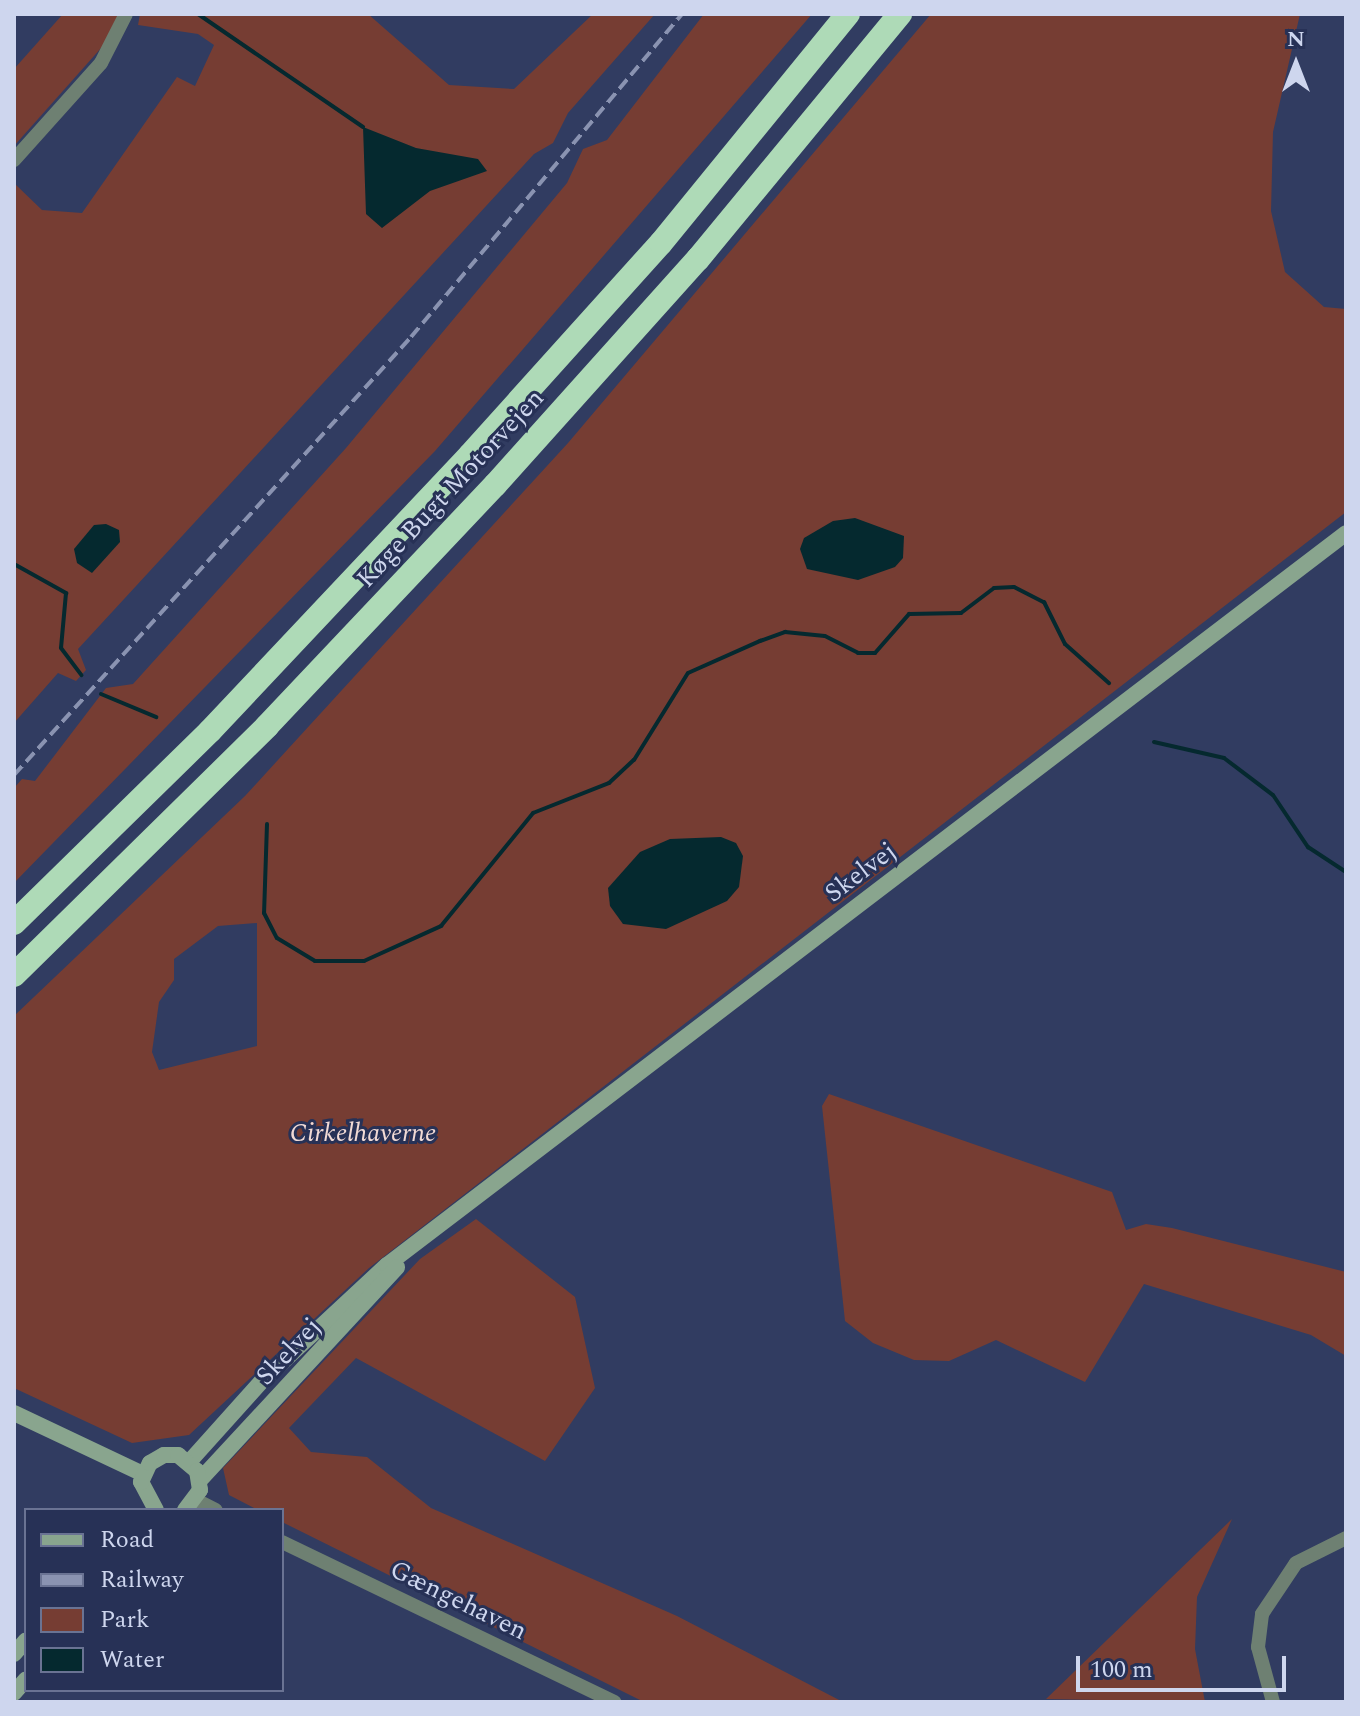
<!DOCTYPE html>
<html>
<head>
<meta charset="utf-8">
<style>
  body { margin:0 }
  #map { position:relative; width:1360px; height:1716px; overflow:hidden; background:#313c61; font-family:Spectral,serif }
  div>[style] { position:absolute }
  .green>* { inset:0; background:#763d33 }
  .water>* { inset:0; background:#05292f }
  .stream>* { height:4px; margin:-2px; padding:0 2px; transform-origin:2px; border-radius:2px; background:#05292f }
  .street>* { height:14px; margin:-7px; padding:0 7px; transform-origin:7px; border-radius:7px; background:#6e8072 }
  .secondary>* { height:16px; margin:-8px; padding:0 8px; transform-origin:8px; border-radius:8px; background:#89a58e }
  .highway>* { height:24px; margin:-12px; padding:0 12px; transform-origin:12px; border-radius:12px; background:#aedab7 }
  .rail>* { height:4px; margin-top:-2px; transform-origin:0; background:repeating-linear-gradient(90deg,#8a93b1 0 12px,transparent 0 18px) }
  span { translate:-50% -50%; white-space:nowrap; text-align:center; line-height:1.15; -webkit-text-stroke:6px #273156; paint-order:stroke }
  .street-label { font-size:26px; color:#ced6ee }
  .park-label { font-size:26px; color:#f1dad5; font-style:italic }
  .frame { position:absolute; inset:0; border:16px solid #ced6ee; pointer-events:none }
  .legend { position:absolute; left:24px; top:1508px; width:260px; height:184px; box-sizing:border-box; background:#273156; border:2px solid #6a7393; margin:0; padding:10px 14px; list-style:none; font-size:24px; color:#ced6ee }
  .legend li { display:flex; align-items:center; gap:16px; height:40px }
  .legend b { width:40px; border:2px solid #6a7393 }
  .north { position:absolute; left:1256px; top:24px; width:80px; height:80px; -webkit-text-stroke:6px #273156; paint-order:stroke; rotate:0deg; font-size:22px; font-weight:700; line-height:32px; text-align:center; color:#ced6ee }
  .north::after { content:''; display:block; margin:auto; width:28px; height:36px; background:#ced6ee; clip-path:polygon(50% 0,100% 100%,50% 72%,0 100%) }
  .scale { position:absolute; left:1076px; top:1656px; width:210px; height:36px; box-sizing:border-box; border:4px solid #ced6ee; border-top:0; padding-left:10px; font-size:24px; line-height:28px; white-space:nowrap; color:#ced6ee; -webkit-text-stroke:6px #273156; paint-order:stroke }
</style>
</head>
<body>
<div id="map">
  <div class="green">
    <i style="clip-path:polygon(63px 14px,119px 14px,110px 38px,14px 146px,14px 69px)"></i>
    <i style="clip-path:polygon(140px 14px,368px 14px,449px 85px,514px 89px,593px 14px,655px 14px,568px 113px,553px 143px,534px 154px,78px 649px,86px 670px,76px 681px,58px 673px,14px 723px,14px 183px,42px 210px,82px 213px,177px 77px,195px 86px,214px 45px,198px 34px,138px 25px)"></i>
    <i style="clip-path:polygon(704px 14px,812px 14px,435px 451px,14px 883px,14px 788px,22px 779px,35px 781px,106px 688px,133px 684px,346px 448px,567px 183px,583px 149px,607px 140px)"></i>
    <i style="clip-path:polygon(evenodd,931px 14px,1300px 14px,1273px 132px,1271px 211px,1285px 272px,1324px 307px,1346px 309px,1346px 512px,369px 1268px,189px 1435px,132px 1443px,14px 1388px,14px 1016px,245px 796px,568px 443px,931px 14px,257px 923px,257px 1046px,159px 1070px,152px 1052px,159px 1002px,174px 980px,174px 959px,218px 926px,257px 923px)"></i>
    <i style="clip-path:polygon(829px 1094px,1112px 1192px,1126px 1230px,1146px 1224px,1172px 1228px,1346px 1272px,1346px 1356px,1311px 1335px,1144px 1284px,1085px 1382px,996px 1340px,949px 1361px,914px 1360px,873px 1343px,845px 1321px,822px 1106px)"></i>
    <i style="clip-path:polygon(476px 1219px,575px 1297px,595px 1388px,545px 1461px,356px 1358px,289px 1428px,311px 1452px,367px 1457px,431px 1508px,677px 1616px,843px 1702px,644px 1702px,282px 1522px,282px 1510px,258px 1510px,229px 1495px,223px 1468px,420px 1259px)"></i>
    <i style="clip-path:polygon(1232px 1519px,1197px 1597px,1195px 1649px,1205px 1702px,1046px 1699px)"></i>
  </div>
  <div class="water">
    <i style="clip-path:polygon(363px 127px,416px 148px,478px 159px,487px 171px,430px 191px,382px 228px,366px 214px)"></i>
    <i style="clip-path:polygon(855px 518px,904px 536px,903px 558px,895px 567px,858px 580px,807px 569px,800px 549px,804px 538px,833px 521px)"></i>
    <i style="clip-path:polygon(106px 524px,119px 530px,120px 542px,92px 573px,77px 563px,74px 549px,94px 525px)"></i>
    <i style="clip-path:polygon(721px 837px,736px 843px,743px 856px,739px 887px,727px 901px,666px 929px,623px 924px,610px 906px,608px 888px,640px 852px,670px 839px)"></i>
  </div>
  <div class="stream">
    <i style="left:198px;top:14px;width:200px;rotate:34.4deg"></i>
    <i style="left:14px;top:564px;width:60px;rotate:29.1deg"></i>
    <i style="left:66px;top:593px;width:55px;rotate:95.2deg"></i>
    <i style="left:61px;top:648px;width:34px;rotate:53deg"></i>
    <i style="left:101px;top:694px;width:60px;rotate:22.7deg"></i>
    <i style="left:1154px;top:742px;width:72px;rotate:12.9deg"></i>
    <i style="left:1224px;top:758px;width:61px;rotate:37.1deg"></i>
    <i style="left:1273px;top:795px;width:63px;rotate:56.1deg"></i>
    <i style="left:1308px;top:847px;width:45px;rotate:33.3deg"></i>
    <i style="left:267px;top:824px;width:89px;rotate:91.9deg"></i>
    <i style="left:264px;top:913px;width:28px;rotate:63deg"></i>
    <i style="left:277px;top:938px;width:44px;rotate:31.2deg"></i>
    <i style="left:315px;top:961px;width:49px"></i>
    <i style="left:364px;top:961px;width:85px;rotate:-24.4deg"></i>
    <i style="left:441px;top:926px;width:146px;rotate:-50.8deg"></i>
    <i style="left:533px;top:813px;width:82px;rotate:-21.5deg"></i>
    <i style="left:609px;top:783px;width:34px;rotate:-43deg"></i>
    <i style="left:634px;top:760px;width:102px;rotate:-58.2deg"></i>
    <i style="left:688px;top:673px;width:79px;rotate:-24deg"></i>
    <i style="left:760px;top:641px;width:27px;rotate:-20deg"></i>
    <i style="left:785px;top:632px;width:40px;rotate:5.7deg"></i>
    <i style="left:825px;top:636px;width:37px;rotate:27deg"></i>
    <i style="left:858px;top:653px;width:17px"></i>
    <i style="left:875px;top:653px;width:52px;rotate:-48.9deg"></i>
    <i style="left:909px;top:614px;width:52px;rotate:-1.1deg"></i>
    <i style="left:961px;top:613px;width:41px;rotate:-37.1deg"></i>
    <i style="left:994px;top:588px;width:20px;rotate:-3deg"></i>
    <i style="left:1014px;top:587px;width:34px;rotate:27deg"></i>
    <i style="left:1044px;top:602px;width:47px;rotate:63.4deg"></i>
    <i style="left:1065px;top:644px;width:59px;rotate:41.6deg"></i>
  </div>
  <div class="street">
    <i style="left:14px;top:160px;width:130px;rotate:-48.1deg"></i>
    <i style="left:101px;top:63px;width:55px;rotate:-63deg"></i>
    <i style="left:196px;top:1500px;width:22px;rotate:27deg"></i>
    <i style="left:282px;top:1542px;width:369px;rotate:25.7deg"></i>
    <i style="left:1273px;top:1702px;width:57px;rotate:-105.3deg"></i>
    <i style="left:1258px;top:1647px;width:33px;rotate:-83deg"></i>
    <i style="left:1262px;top:1614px;width:61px;rotate:-56.3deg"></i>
    <i style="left:1296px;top:1563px;width:56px;rotate:-26.6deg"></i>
  </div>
  <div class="secondary">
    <i style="left:14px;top:1413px;width:143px;rotate:25.3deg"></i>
    <i style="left:190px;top:1461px;width:106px;rotate:-48.1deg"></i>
    <i style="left:261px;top:1382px;width:172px;rotate:-42.9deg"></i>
    <i style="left:387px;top:1265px;width:1206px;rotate:-37.35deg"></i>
    <i style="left:200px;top:1480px;width:290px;rotate:-47.2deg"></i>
    <i style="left:156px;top:1510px;width:32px;rotate:-118deg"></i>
    <i style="left:141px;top:1482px;width:21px;rotate:-65deg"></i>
    <i style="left:150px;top:1463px;width:16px;rotate:-30deg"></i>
    <i style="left:164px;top:1455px;width:14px"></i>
    <i style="left:178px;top:1455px;width:25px;rotate:40deg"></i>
    <i style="left:197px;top:1471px;width:19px;rotate:81deg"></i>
    <i style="left:200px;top:1490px;width:25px;rotate:127deg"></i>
    <i style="left:14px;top:1654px;width:18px;rotate:-49deg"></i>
    <i style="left:14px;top:1693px;width:18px;rotate:-49deg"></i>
  </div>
  <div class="highway">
    <i style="left:14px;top:923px;width:274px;rotate:-44.4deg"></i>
    <i style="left:210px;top:731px;width:379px;rotate:-46.7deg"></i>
    <i style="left:470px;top:455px;width:285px;rotate:-48deg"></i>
    <i style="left:661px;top:243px;width:296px;rotate:-50.8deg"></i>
    <i style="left:14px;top:975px;width:355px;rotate:-44.5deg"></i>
    <i style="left:267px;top:726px;width:332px;rotate:-46.6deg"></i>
    <i style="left:495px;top:485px;width:304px;rotate:-48.1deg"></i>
    <i style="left:698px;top:259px;width:318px;rotate:-50.5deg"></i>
  </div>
  <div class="rail">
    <i style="left:14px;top:775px;width:591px;rotate:-47.81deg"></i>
    <i style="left:411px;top:337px;width:422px;rotate:-50deg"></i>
  </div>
  <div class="street-label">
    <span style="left:451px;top:489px;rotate:-47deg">Køge Bugt Motorvejen</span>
    <span style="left:861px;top:873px;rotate:-37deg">Skelvej</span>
    <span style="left:289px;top:1352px;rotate:-47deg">Skelvej</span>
    <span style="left:458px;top:1601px;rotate:26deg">Gængehaven</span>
  </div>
  <div class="park-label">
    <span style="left:363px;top:1134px">Cirkelhaverne</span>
  </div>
  <div class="frame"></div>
  <ul class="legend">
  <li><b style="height:10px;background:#89a58e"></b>Road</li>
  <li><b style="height:10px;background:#8a93b1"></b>Railway</li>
  <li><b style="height:22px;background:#763d33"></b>Park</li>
  <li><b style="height:22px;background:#05292f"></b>Water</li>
  </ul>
  <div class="north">N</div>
  <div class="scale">100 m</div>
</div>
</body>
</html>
